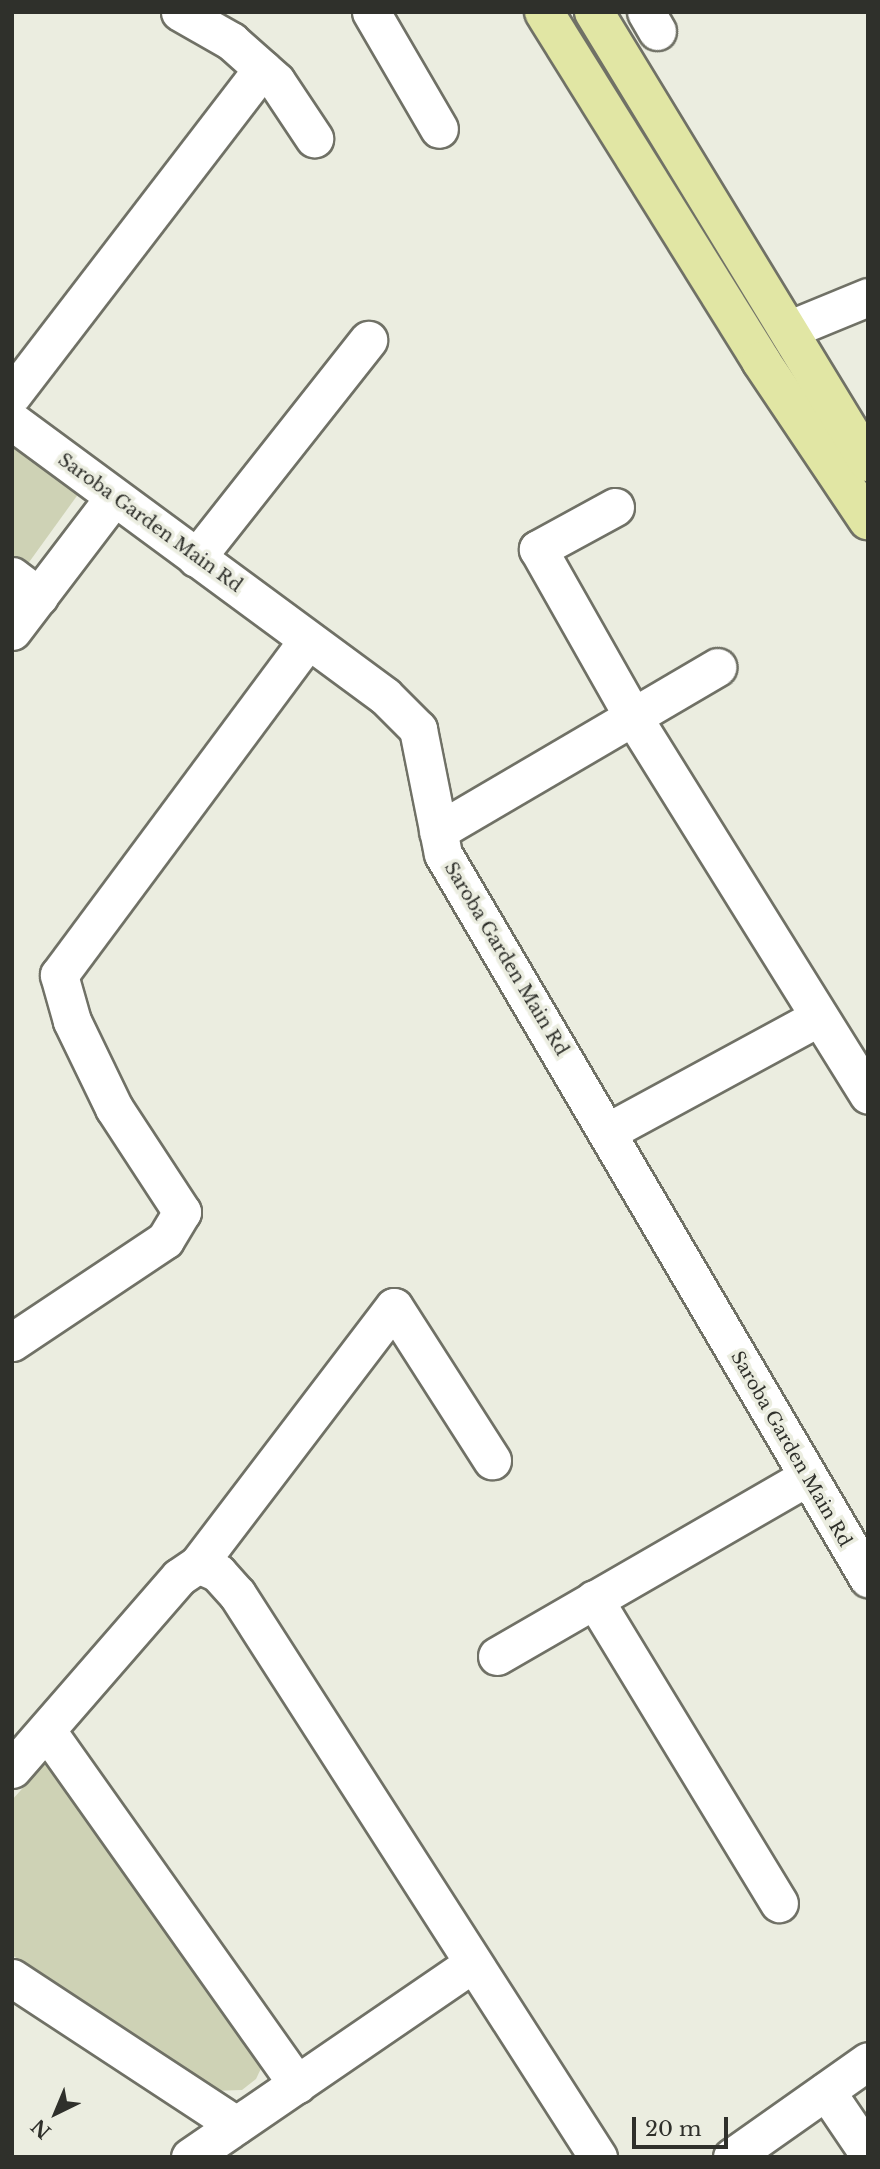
<!DOCTYPE html>
<html>
<head>
<meta charset="utf-8">
<style>
  body { margin:0 }
  #map { position:relative; width:880px; height:2169px; overflow:hidden; background:#ebede0; font-family:"Libre Baskerville",serif }
  div>[style] { position:absolute }
  .green>* { inset:0; background:#ced2b5 }
  .roads { filter:drop-shadow(2px 0 #707166) drop-shadow(-2px 0 #707166) drop-shadow(0 2px #707166) drop-shadow(0 -2px #707166) }
  .minor>* { height:37px; margin:-18.5px; padding:0 18.5px; transform-origin:18.5px; border-radius:18.5px; background:#fff }
  .major>* { height:38px; margin:-19px; padding:0 19px; transform-origin:19px; border-radius:19px; background:#e1e6a4 }
  span { translate:-50% -50%; white-space:nowrap; text-align:center; line-height:1.15; -webkit-text-stroke:7px #ebede0; paint-order:stroke }
  .street-label { font-size:18px; color:#2f302b }
  .frame { position:absolute; inset:0; border:14px solid #2f302b; pointer-events:none }
  .north { position:absolute; left:21px; top:2078px; width:70px; height:70px; -webkit-text-stroke:5px #ebede0; paint-order:stroke; rotate:223deg; font-size:19px; font-weight:700; line-height:28px; text-align:center; color:#2f302b }
  .north::after { content:''; display:block; margin:auto; width:24px; height:32px; background:#2f302b; clip-path:polygon(50% 0,100% 100%,50% 72%,0 100%) }
  .scale { position:absolute; left:632px; top:2117px; width:96px; height:32px; box-sizing:border-box; border:4px solid #2f302b; border-top:0; padding-left:9px; font-size:21px; line-height:24px; white-space:nowrap; color:#2f302b; -webkit-text-stroke:5px #ebede0; paint-order:stroke }
</style>
</head>
<body>
<div id="map">
  <div class="green">
    <i style="clip-path:polygon(12px 444px,79px 493px,22px 572px,12px 565px)"></i>
    <i style="clip-path:polygon(47px 1761px,265px 2060px,256px 2079px,242px 2090px,211px 2091px,12px 1955px,12px 1800px)"></i>
  </div>
  <div class="roads">
    <div class="minor">
      <i style="left:180px;top:12px;width:59px;rotate:29.6deg"></i>
      <i style="left:231px;top:41px;width:60px;rotate:41.6deg"></i>
      <i style="left:276px;top:81px;width:69px;rotate:56.3deg"></i>
      <i style="left:371px;top:12px;width:135px;rotate:59.8deg"></i>
      <i style="left:646px;top:12px;width:22px;rotate:60deg"></i>
      <i style="left:790px;top:329px;width:84px;rotate:-22.3deg"></i>
      <i style="left:12px;top:395px;width:411px;rotate:-52.5deg"></i>
      <i style="left:12px;top:421px;width:463px;rotate:36.4deg"></i>
      <i style="left:385px;top:696px;width:47px;rotate:45deg"></i>
      <i style="left:418px;top:729px;width:127px;rotate:78.7deg"></i>
      <i style="left:443px;top:854px;width:840px;rotate:59.59deg"></i>
      <i style="left:615px;top:507px;width:88px;rotate:151.4deg"></i>
      <i style="left:538px;top:549px;width:193px;rotate:60.5deg"></i>
      <i style="left:633px;top:717px;width:445px;rotate:58.1deg"></i>
      <i style="left:196px;top:558px;width:278px;rotate:-51.7deg"></i>
      <i style="left:12px;top:576px;width:34px;rotate:37deg"></i>
      <i style="left:12px;top:631px;width:168px;rotate:-52.7deg"></i>
      <i style="left:438px;top:831px;width:324px;rotate:-30.4deg"></i>
      <i style="left:609px;top:1131px;width:239px;rotate:-28.5deg"></i>
      <i style="left:12px;top:1342px;width:184px;rotate:-33.7deg"></i>
      <i style="left:165px;top:1240px;width:33px;rotate:-59deg"></i>
      <i style="left:182px;top:1212px;width:124px;rotate:-123.2deg"></i>
      <i style="left:114px;top:1108px;width:97px;rotate:-115.8deg"></i>
      <i style="left:72px;top:1021px;width:48px;rotate:-105.8deg"></i>
      <i style="left:59px;top:975px;width:417px;rotate:-53.4deg"></i>
      <i style="left:198px;top:1564px;width:22px;rotate:24deg"></i>
      <i style="left:218px;top:1573px;width:28px;rotate:48deg"></i>
      <i style="left:237px;top:1594px;width:669px;rotate:57.33deg"></i>
      <i style="left:594px;top:1599px;width:356px;rotate:58.7deg"></i>
      <i style="left:497px;top:1656px;width:356px;rotate:-30deg"></i>
      <i style="left:47px;top:1731px;width:433px;rotate:54.7deg"></i>
      <i style="left:12px;top:1769px;width:254px;rotate:-49deg"></i>
      <i style="left:179px;top:1577px;width:23px;rotate:-34deg"></i>
      <i style="left:198px;top:1564px;width:323px;rotate:-52.7deg"></i>
      <i style="left:394px;top:1307px;width:182px;rotate:57.4deg"></i>
      <i style="left:12px;top:1978px;width:268px;rotate:33.3deg"></i>
      <i style="left:826px;top:2091px;width:75px;rotate:55.9deg"></i>
      <i style="left:190px;top:2157px;width:343px;rotate:-34.4deg"></i>
      <i style="left:732px;top:2157px;width:166px;rotate:-35.2deg"></i>
    </div>
    <div class="major">
      <i style="left:544px;top:12px;width:411px;rotate:58.1deg"></i>
      <i style="left:761px;top:361px;width:192px;rotate:56.1deg"></i>
      <i style="left:594px;top:12px;width:527px;rotate:58.66deg"></i>
    </div>
  </div>
  <div class="street-label">
    <span style="left:150px;top:523px;rotate:36deg">Saroba Garden Main Rd</span>
    <span style="left:506px;top:959px;rotate:59deg">Saroba Garden Main Rd</span>
    <span style="left:791px;top:1449px;rotate:60deg">Saroba Garden Main Rd</span>
  </div>
  <div class="frame"></div>
  <div class="north">N</div>
  <div class="scale">20 m</div>
</div>
</body>
</html>
